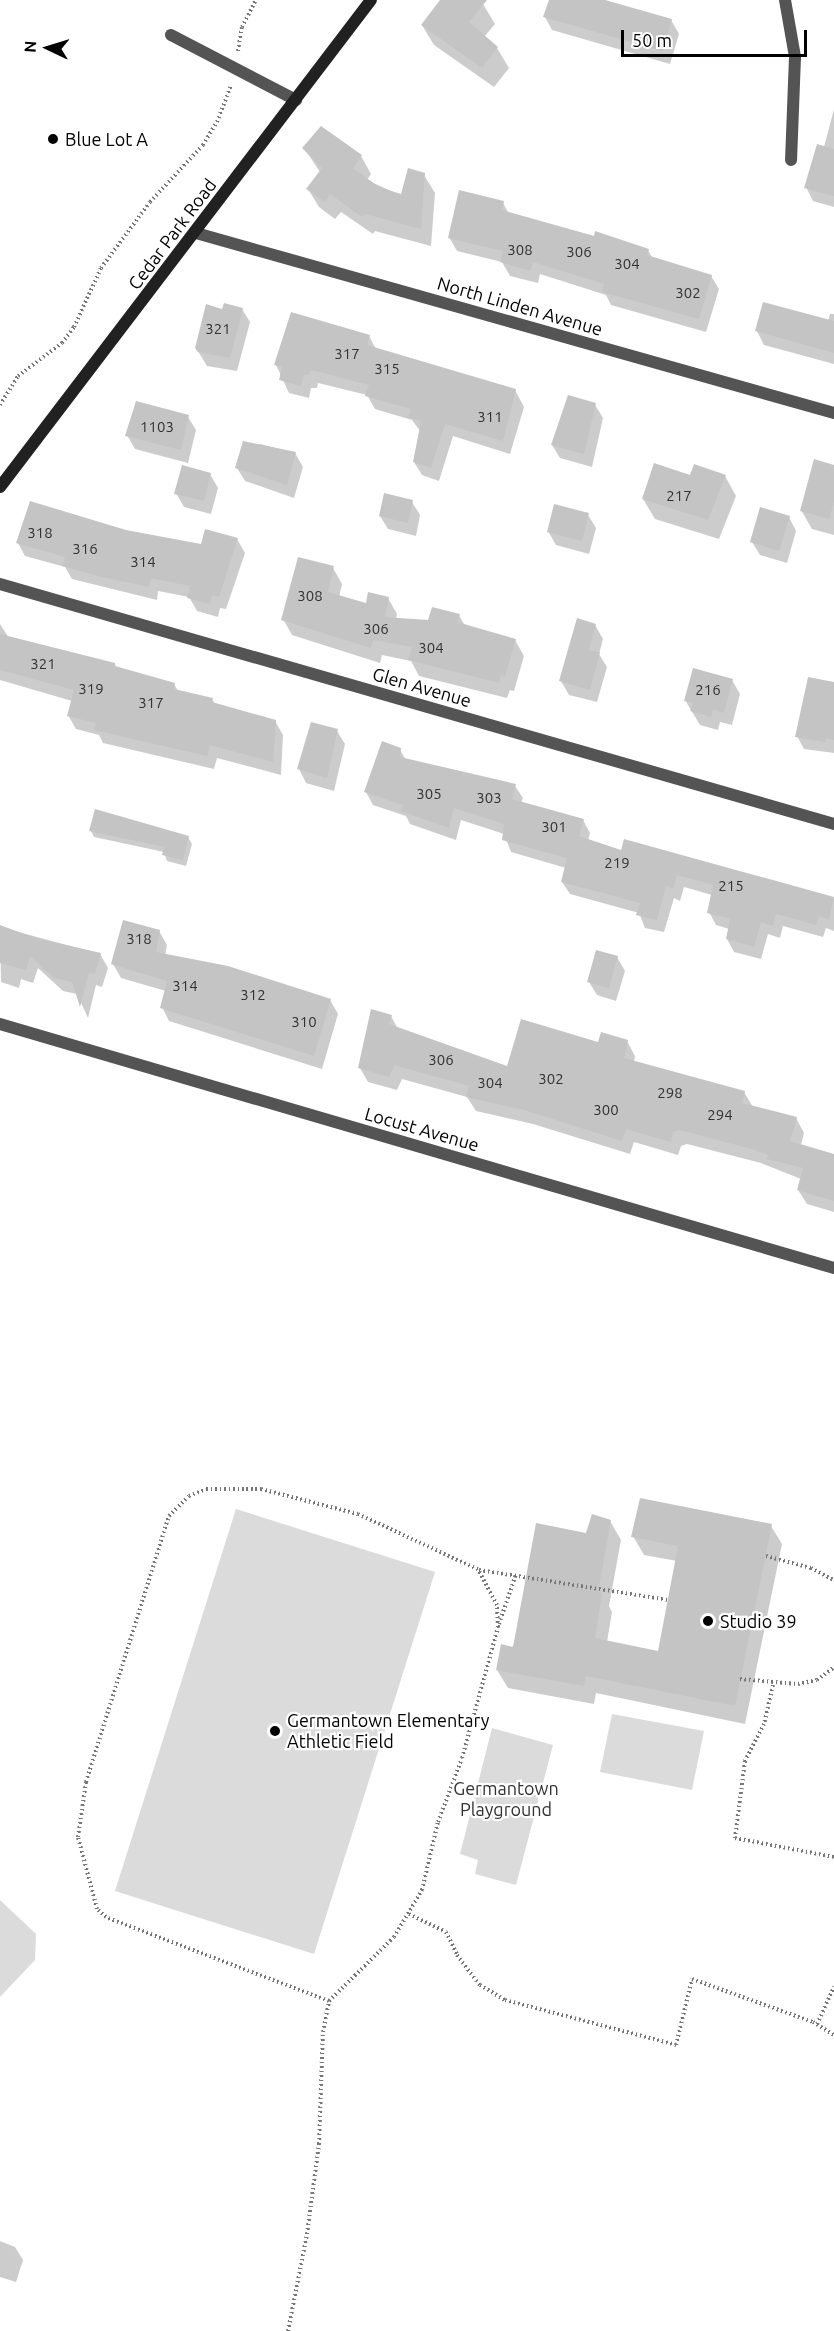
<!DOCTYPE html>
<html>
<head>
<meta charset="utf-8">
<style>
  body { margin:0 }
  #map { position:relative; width:834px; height:2331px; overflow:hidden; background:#fff; font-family:Ubuntu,sans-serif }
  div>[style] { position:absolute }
  .green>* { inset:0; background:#dbdbdb }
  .shadow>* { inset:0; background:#0003 }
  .building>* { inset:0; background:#c4c4c4 }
  .path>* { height:4px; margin-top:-2px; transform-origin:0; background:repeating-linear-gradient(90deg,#767676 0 1.5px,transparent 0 4.5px) }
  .lane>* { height:12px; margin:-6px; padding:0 6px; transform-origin:6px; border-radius:6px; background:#545454 }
  .street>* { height:12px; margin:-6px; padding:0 6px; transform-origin:6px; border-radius:6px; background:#545454 }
  .secondary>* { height:12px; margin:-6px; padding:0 6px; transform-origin:6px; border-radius:6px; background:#212121 }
  .dots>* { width:16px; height:16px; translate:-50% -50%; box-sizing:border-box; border:3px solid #fff; border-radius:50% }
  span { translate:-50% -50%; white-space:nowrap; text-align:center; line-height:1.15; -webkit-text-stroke:4.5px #fff; paint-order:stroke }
  .number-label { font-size:15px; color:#313131 }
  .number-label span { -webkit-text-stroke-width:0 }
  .poi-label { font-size:18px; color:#000 }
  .left { translate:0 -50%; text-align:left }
  .street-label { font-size:18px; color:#000 }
  .park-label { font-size:18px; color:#323232 }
  .north { position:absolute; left:18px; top:18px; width:60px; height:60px; -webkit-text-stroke:4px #fff; paint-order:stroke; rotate:274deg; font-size:16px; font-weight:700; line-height:24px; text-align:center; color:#000 }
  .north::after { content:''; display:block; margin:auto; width:21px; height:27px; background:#000; clip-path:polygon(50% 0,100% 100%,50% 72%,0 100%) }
  .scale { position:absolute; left:621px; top:30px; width:186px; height:27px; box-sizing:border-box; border:3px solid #000; border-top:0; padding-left:8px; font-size:18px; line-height:21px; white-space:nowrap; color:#000; -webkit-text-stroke:4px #fff; paint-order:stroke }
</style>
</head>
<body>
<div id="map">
  <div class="green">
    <i style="clip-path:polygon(236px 1509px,435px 1572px,314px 1954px,115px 1891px)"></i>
    <i style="clip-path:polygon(612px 1714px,704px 1731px,692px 1790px,600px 1772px)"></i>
    <i style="clip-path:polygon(492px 1728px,553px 1745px,516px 1885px,475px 1874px,478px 1860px,460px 1854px)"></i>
    <i style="clip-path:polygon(0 1900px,36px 1934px,35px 1960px,0 1997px)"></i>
  </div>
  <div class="shadow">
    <i style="clip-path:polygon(442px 0,479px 0,483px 4px,495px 24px,484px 37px,497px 48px,509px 68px,494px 87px,434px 45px,422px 25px)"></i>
    <i style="clip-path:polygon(551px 0,600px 0,671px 20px,679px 34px,670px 64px,552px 30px,545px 17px)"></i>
    <i style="clip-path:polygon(834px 109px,834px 207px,813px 201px,806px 187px,824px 147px)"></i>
    <i style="clip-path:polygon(304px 148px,361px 156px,371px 174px,367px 180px,402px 196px,424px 175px,435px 193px,431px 246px,375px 231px,373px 234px,341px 212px,335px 219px,319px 207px,308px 189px,320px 172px)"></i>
    <i style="clip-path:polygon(503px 203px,509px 214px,648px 250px,653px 259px,711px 276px,719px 289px,706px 332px,611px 305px,606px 295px,540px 274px,538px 283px,510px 276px,502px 262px,457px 251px,449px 237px)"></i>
    <i style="clip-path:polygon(242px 309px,250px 322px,237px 371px,207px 366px,196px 348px)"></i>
    <i style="clip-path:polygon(830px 314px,834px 314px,834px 364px,764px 345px,757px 331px,828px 321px)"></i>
    <i style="clip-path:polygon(369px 336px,376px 349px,515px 390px,524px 407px,510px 454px,453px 436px,439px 481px,422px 475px,414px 462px,420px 431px,412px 420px,375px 409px,367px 395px,318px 383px,317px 388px,311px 388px,309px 398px,289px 393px,276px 365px)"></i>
    <i style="clip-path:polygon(595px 405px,603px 418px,592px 467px,560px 458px,552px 445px)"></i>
    <i style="clip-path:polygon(188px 417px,196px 430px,188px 463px,135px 449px,127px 435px)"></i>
    <i style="clip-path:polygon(260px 444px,295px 453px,303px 467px,294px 498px,245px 481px,237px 468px)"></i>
    <i style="clip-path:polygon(834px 466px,834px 535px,812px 529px,801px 510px)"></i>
    <i style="clip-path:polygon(210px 474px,218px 488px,211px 514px,184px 507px,176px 493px)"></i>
    <i style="clip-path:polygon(725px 476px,736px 496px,719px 539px,655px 519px,643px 499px,691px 477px)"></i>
    <i style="clip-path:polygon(412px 502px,420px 515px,416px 536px,388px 529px,380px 516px)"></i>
    <i style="clip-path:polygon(588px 515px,596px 528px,589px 554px,556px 545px,548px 531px)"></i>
    <i style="clip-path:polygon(789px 517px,796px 531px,787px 563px,760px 555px,752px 542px)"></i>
    <i style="clip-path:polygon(126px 531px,202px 546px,237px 539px,245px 553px,226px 609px,220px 608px,218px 617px,197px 611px,189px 597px,158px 591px,157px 600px,72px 579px,65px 567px,25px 556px,18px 543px)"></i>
    <i style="clip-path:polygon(333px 568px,342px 584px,339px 597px,367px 605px,388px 598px,397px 614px,396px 619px,429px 622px,459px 615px,465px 626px,515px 640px,524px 656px,514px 691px,510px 690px,507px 698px,419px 676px,411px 661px,382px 655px,380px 663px,292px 635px,283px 619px)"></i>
    <i style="clip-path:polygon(0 624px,9px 638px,115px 664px,117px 669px,174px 684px,178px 691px,212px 699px,215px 704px,275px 721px,283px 735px,281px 775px,217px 758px,214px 769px,103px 743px,99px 735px,76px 729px,68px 715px,72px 701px,0 680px)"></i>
    <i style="clip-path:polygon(595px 625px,603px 639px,599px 654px,607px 667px,597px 702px,569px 695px,561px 681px)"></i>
    <i style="clip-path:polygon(732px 680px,740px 694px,732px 725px,720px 722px,718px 730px,700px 725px,685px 700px)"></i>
    <i style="clip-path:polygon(834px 686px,834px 753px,804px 749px,797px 736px)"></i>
    <i style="clip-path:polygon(337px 731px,345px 744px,334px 791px,306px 783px,299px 769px)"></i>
    <i style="clip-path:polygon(400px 750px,406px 760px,515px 786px,523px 798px,521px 803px,583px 820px,590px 833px,588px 841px,622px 852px,625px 841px,834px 899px,834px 931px,826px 928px,823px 937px,783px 926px,780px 938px,768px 934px,761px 959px,734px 952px,727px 939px,729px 929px,716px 925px,709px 912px,712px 895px,684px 887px,680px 901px,674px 898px,664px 932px,645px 928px,639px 913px,570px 894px,562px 882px,566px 868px,511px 852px,504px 834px,461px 820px,456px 840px,410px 824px,406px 816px,373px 805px,366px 792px)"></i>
    <i style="clip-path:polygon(91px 831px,188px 837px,192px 844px,186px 866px,167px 861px,164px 852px,94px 837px)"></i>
    <i style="clip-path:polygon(0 927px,100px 954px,108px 968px,102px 987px,96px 985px,88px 1018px,77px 994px,63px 991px,38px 968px,33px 983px,21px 979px,19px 988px,1px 982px)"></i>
    <i style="clip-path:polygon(159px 931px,167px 945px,165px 956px,330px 1000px,338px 1014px,322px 1069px,169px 1021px,162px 1007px,166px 991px,121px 978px,113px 964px)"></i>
    <i style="clip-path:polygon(617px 957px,625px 971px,616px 1001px,597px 995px,589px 982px)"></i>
    <i style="clip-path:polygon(391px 1016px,398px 1029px,508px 1068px,599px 1043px,627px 1041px,635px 1056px,634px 1062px,744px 1092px,753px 1107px,796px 1118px,804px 1133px,801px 1145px,834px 1155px,834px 1212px,807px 1204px,798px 1190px,801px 1179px,761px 1163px,687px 1144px,681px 1146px,678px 1155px,634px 1142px,630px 1154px,533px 1124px,476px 1111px,467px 1097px,402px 1079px,397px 1090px,368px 1082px,360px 1068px)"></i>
    <i style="clip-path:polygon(610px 1521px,621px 1540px,609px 1606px,612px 1612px,607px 1642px,659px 1653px,677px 1561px,644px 1555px,633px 1536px,771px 1526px,782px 1544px,745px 1724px,596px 1693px,594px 1704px,508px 1688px,497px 1670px,587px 1535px)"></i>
    <i style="clip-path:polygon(0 2241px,15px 2247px,23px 2260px,16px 2282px,0 2277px)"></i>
  </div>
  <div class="building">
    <i style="clip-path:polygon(440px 0,487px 0,469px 22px,498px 47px,482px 68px,421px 25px)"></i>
    <i style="clip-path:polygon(549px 0,605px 0,672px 19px,663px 51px,543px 17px)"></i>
    <i style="clip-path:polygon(321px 126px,362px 155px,353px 168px,379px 187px,401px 194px,408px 168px,425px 173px,421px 229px,365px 214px,362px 217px,330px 194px,325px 202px,306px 189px,322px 168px,302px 148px)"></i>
    <i style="clip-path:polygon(817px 144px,834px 149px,834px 196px,804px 188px)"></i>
    <i style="clip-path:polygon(459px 190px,504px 201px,502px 210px,594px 236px,595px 231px,649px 249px,647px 255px,712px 275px,699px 319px,602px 292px,604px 284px,533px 262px,530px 271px,500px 262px,503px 251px,448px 238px)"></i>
    <i style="clip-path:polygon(763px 302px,834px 321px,834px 353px,755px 331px)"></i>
    <i style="clip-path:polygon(224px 303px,243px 308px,230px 358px,198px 352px,195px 348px,206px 304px,222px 309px)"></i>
    <i style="clip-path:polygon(291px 312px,370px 335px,367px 345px,516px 389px,503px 441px,445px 424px,431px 468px,413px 462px,421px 421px,408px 417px,411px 409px,365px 396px,369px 385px,311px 370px,309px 375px,304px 375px,301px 386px,279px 380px,282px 367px,274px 365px)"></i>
    <i style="clip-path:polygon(568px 395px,596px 403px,584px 454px,551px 445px)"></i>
    <i style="clip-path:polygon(136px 401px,189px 415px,181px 450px,125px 436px)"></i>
    <i style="clip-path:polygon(243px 441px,296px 452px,287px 485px,235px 468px)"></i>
    <i style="clip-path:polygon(814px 459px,834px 465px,834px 502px,829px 519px,800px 511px)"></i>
    <i style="clip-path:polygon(654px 463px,690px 475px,694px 464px,726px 475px,708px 520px,642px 499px)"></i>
    <i style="clip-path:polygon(182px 465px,211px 473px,204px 501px,174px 494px)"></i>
    <i style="clip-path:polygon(384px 493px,413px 500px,408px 523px,379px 516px)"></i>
    <i style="clip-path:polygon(30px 501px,126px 530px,201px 544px,205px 529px,238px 538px,219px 597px,212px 595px,210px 604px,187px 598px,190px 586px,151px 578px,149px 587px,102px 577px,62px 566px,65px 557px,16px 543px)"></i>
    <i style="clip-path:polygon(554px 504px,589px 513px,582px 541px,547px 532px)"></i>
    <i style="clip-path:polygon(760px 507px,790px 516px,779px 551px,750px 542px)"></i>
    <i style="clip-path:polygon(298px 557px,334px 566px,328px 592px,366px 603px,368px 592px,389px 597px,385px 617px,428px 620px,432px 607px,460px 614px,457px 622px,516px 639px,505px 676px,501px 675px,499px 683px,408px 660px,412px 647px,373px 640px,371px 648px,281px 620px)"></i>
    <i style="clip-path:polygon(577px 618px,596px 624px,589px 650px,600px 652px,590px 690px,559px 681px)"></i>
    <i style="clip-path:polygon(0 634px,115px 663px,115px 666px,175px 683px,174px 689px,213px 698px,212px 702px,276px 720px,273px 762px,210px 745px,207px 756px,94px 730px,96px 723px,67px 716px,74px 690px,0 670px)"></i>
    <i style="clip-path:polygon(693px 668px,733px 679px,724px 713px,713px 709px,711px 717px,690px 711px,693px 703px,684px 701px)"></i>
    <i style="clip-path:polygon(808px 677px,834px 682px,834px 740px,826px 738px,825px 742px,795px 737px)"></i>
    <i style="clip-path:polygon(311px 722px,338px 729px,327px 778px,297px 769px)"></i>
    <i style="clip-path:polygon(382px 741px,401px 748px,400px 757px,516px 784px,512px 799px,584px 819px,579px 836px,621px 850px,624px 839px,834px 897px,829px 920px,819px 916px,816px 925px,776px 914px,773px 926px,761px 922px,754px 947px,726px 939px,730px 919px,707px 913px,713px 885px,677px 875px,673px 889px,666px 886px,657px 920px,636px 915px,640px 903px,561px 882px,567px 858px,502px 840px,504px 824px,454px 808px,449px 828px,401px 811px,403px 805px,364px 792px)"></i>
    <i style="clip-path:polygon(95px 809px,189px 836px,183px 860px,162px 855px,164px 847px,89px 831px)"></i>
    <i style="clip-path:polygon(123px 920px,160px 930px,156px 952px,228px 966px,331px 999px,314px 1056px,160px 1008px,167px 981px,111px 964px)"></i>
    <i style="clip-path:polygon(0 925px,35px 938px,101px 953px,95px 974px,89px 973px,80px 1007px,72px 982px,54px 978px,30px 956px,26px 970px,0 963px)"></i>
    <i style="clip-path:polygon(596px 950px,618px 956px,609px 988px,587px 982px)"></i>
    <i style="clip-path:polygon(371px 1009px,392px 1015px,389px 1024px,507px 1066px,521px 1019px,598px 1042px,601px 1032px,628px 1040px,624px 1058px,745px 1091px,742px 1103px,797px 1117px,790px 1141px,834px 1154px,834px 1201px,797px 1190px,803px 1168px,767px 1159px,768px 1155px,752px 1149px,679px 1130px,673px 1132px,671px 1142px,626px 1129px,622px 1141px,524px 1110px,466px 1097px,469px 1086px,394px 1065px,389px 1077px,358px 1068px)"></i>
    <i style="clip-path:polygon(640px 1498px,772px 1524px,735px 1706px,586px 1676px,584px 1686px,496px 1670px,501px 1644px,513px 1647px,536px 1523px,586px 1533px,592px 1514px,611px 1520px,598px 1592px,602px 1593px,595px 1638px,658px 1651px,678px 1546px,631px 1537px)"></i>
  </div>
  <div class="path">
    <i style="left:238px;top:51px;width:24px;rotate:-81deg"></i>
    <i style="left:242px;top:27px;width:30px;rotate:-63deg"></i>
    <i style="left:0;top:405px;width:34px;rotate:-58deg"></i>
    <i style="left:18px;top:376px;width:55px;rotate:-36.9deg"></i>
    <i style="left:62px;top:343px;width:20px;rotate:-53deg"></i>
    <i style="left:74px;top:327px;width:65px;rotate:-65.4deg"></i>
    <i style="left:101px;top:268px;width:82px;rotate:-53.4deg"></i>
    <i style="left:150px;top:202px;width:78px;rotate:-47.1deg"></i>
    <i style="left:203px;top:145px;width:27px;rotate:-59deg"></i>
    <i style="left:217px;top:122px;width:40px;rotate:-69deg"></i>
    <i style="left:766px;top:1556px;width:47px;rotate:14.9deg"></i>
    <i style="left:811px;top:1568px;width:26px;rotate:28deg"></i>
    <i style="left:499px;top:1624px;width:53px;rotate:-71.2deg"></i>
    <i style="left:740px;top:1679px;width:58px;rotate:4.9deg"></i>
    <i style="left:798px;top:1684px;width:19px;rotate:-12deg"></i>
    <i style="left:817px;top:1680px;width:21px;rotate:-37deg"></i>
    <i style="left:773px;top:1685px;width:40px;rotate:103deg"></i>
    <i style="left:764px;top:1724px;width:42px;rotate:117.2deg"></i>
    <i style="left:745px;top:1761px;width:78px;rotate:97.4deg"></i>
    <i style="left:735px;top:1838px;width:101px;rotate:10.9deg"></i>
    <i style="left:409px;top:1914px;width:41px;rotate:25.9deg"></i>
    <i style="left:446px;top:1932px;width:25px;rotate:64deg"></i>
    <i style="left:457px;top:1955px;width:38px;rotate:53deg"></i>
    <i style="left:480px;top:1985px;width:29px;rotate:31deg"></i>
    <i style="left:505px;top:2000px;width:177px;rotate:14.7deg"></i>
    <i style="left:676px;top:2045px;width:68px;rotate:-76.4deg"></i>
    <i style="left:692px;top:1979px;width:128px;rotate:19.6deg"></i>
    <i style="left:813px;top:2022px;width:25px;rotate:32deg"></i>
    <i style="left:329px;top:2001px;width:238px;rotate:-159.4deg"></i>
    <i style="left:106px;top:1917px;width:12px;rotate:-138deg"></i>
    <i style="left:97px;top:1909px;width:74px;rotate:-104.8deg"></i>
    <i style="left:78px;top:1837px;width:56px;rotate:-81.7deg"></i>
    <i style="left:86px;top:1782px;width:279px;rotate:-72.7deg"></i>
    <i style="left:169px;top:1516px;width:28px;rotate:-45deg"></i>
    <i style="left:189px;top:1496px;width:18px;rotate:-22deg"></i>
    <i style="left:206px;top:1489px;width:55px"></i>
    <i style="left:261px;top:1489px;width:100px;rotate:14.5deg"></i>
    <i style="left:358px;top:1514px;width:133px;rotate:24.8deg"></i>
    <i style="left:479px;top:1570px;width:191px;rotate:9deg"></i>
    <i style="left:817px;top:2024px;width:41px;rotate:-65.3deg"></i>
    <i style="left:288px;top:2331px;width:99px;rotate:-78.9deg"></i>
    <i style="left:307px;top:2234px;width:91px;rotate:-82.4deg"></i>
    <i style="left:319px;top:2144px;width:112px;rotate:-88deg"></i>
    <i style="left:323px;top:2032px;width:32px;rotate:-79deg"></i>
    <i style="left:329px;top:2001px;width:91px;rotate:-44.6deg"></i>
    <i style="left:394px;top:1937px;width:55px;rotate:-59.2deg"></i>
    <i style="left:422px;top:1890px;width:70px;rotate:-76.8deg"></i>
    <i style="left:438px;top:1822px;width:68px;rotate:-69.4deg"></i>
    <i style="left:462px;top:1758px;width:136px;rotate:-74.6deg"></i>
    <i style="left:498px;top:1627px;width:22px;rotate:-93deg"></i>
    <i style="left:497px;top:1605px;width:38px;rotate:-118deg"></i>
  </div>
  <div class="lane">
    <i style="left:785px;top:0;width:58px;rotate:80deg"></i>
    <i style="left:795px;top:57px;width:103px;rotate:92.2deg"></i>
    <i style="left:171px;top:35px;width:141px;rotate:27.5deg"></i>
  </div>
  <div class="street">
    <i style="left:196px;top:233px;width:663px;rotate:15.76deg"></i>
    <i style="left:0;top:584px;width:868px;rotate:16.05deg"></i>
    <i style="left:0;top:1024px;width:869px;rotate:16.31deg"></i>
  </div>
  <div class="secondary">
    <i style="left:0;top:487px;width:612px;rotate:-52.7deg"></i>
  </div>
  <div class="dots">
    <i style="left:53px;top:139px;background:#000"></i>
    <i style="left:708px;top:1621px;background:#000"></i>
    <i style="left:275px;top:1731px;background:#000"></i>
  </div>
  <div class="number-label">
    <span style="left:520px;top:250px">308</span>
    <span style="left:579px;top:252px">306</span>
    <span style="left:627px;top:264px">304</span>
    <span style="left:688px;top:293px">302</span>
    <span style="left:218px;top:329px">321</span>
    <span style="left:347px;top:354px">317</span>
    <span style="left:387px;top:369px">315</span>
    <span style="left:490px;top:417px">311</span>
    <span style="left:157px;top:427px">1103</span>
    <span style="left:679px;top:496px">217</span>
    <span style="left:40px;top:533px">318</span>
    <span style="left:85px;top:549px">316</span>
    <span style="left:143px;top:562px">314</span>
    <span style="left:310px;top:596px">308</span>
    <span style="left:376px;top:629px">306</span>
    <span style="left:431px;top:648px">304</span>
    <span style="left:43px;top:664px">321</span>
    <span style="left:91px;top:689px">319</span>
    <span style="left:708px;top:690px">216</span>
    <span style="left:151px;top:703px">317</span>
    <span style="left:429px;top:794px">305</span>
    <span style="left:489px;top:798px">303</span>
    <span style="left:554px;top:827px">301</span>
    <span style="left:617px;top:863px">219</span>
    <span style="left:731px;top:886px">215</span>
    <span style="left:139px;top:939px">318</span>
    <span style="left:185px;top:986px">314</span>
    <span style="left:253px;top:995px">312</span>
    <span style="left:304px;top:1022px">310</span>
    <span style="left:441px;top:1060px">306</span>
    <span style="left:551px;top:1079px">302</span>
    <span style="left:490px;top:1083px">304</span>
    <span style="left:670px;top:1093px">298</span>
    <span style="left:606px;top:1110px">300</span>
    <span style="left:720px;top:1115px">294</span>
  </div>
  <div class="poi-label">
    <span class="left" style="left:65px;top:139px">Blue Lot A</span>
    <span class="left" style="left:720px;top:1621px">Studio 39</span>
    <span class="left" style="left:287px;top:1731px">Germantown Elementary<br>Athletic Field</span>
  </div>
  <div class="street-label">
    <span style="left:172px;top:234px;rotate:-53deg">Cedar Park Road</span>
    <span style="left:520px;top:306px;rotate:16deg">North Linden Avenue</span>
    <span style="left:422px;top:687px;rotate:16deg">Glen Avenue</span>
    <span style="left:422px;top:1129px;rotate:16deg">Locust Avenue</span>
  </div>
  <div class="park-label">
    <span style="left:506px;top:1799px">Germantown<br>Playground</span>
  </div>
  <div class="north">N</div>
  <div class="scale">50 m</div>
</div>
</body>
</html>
